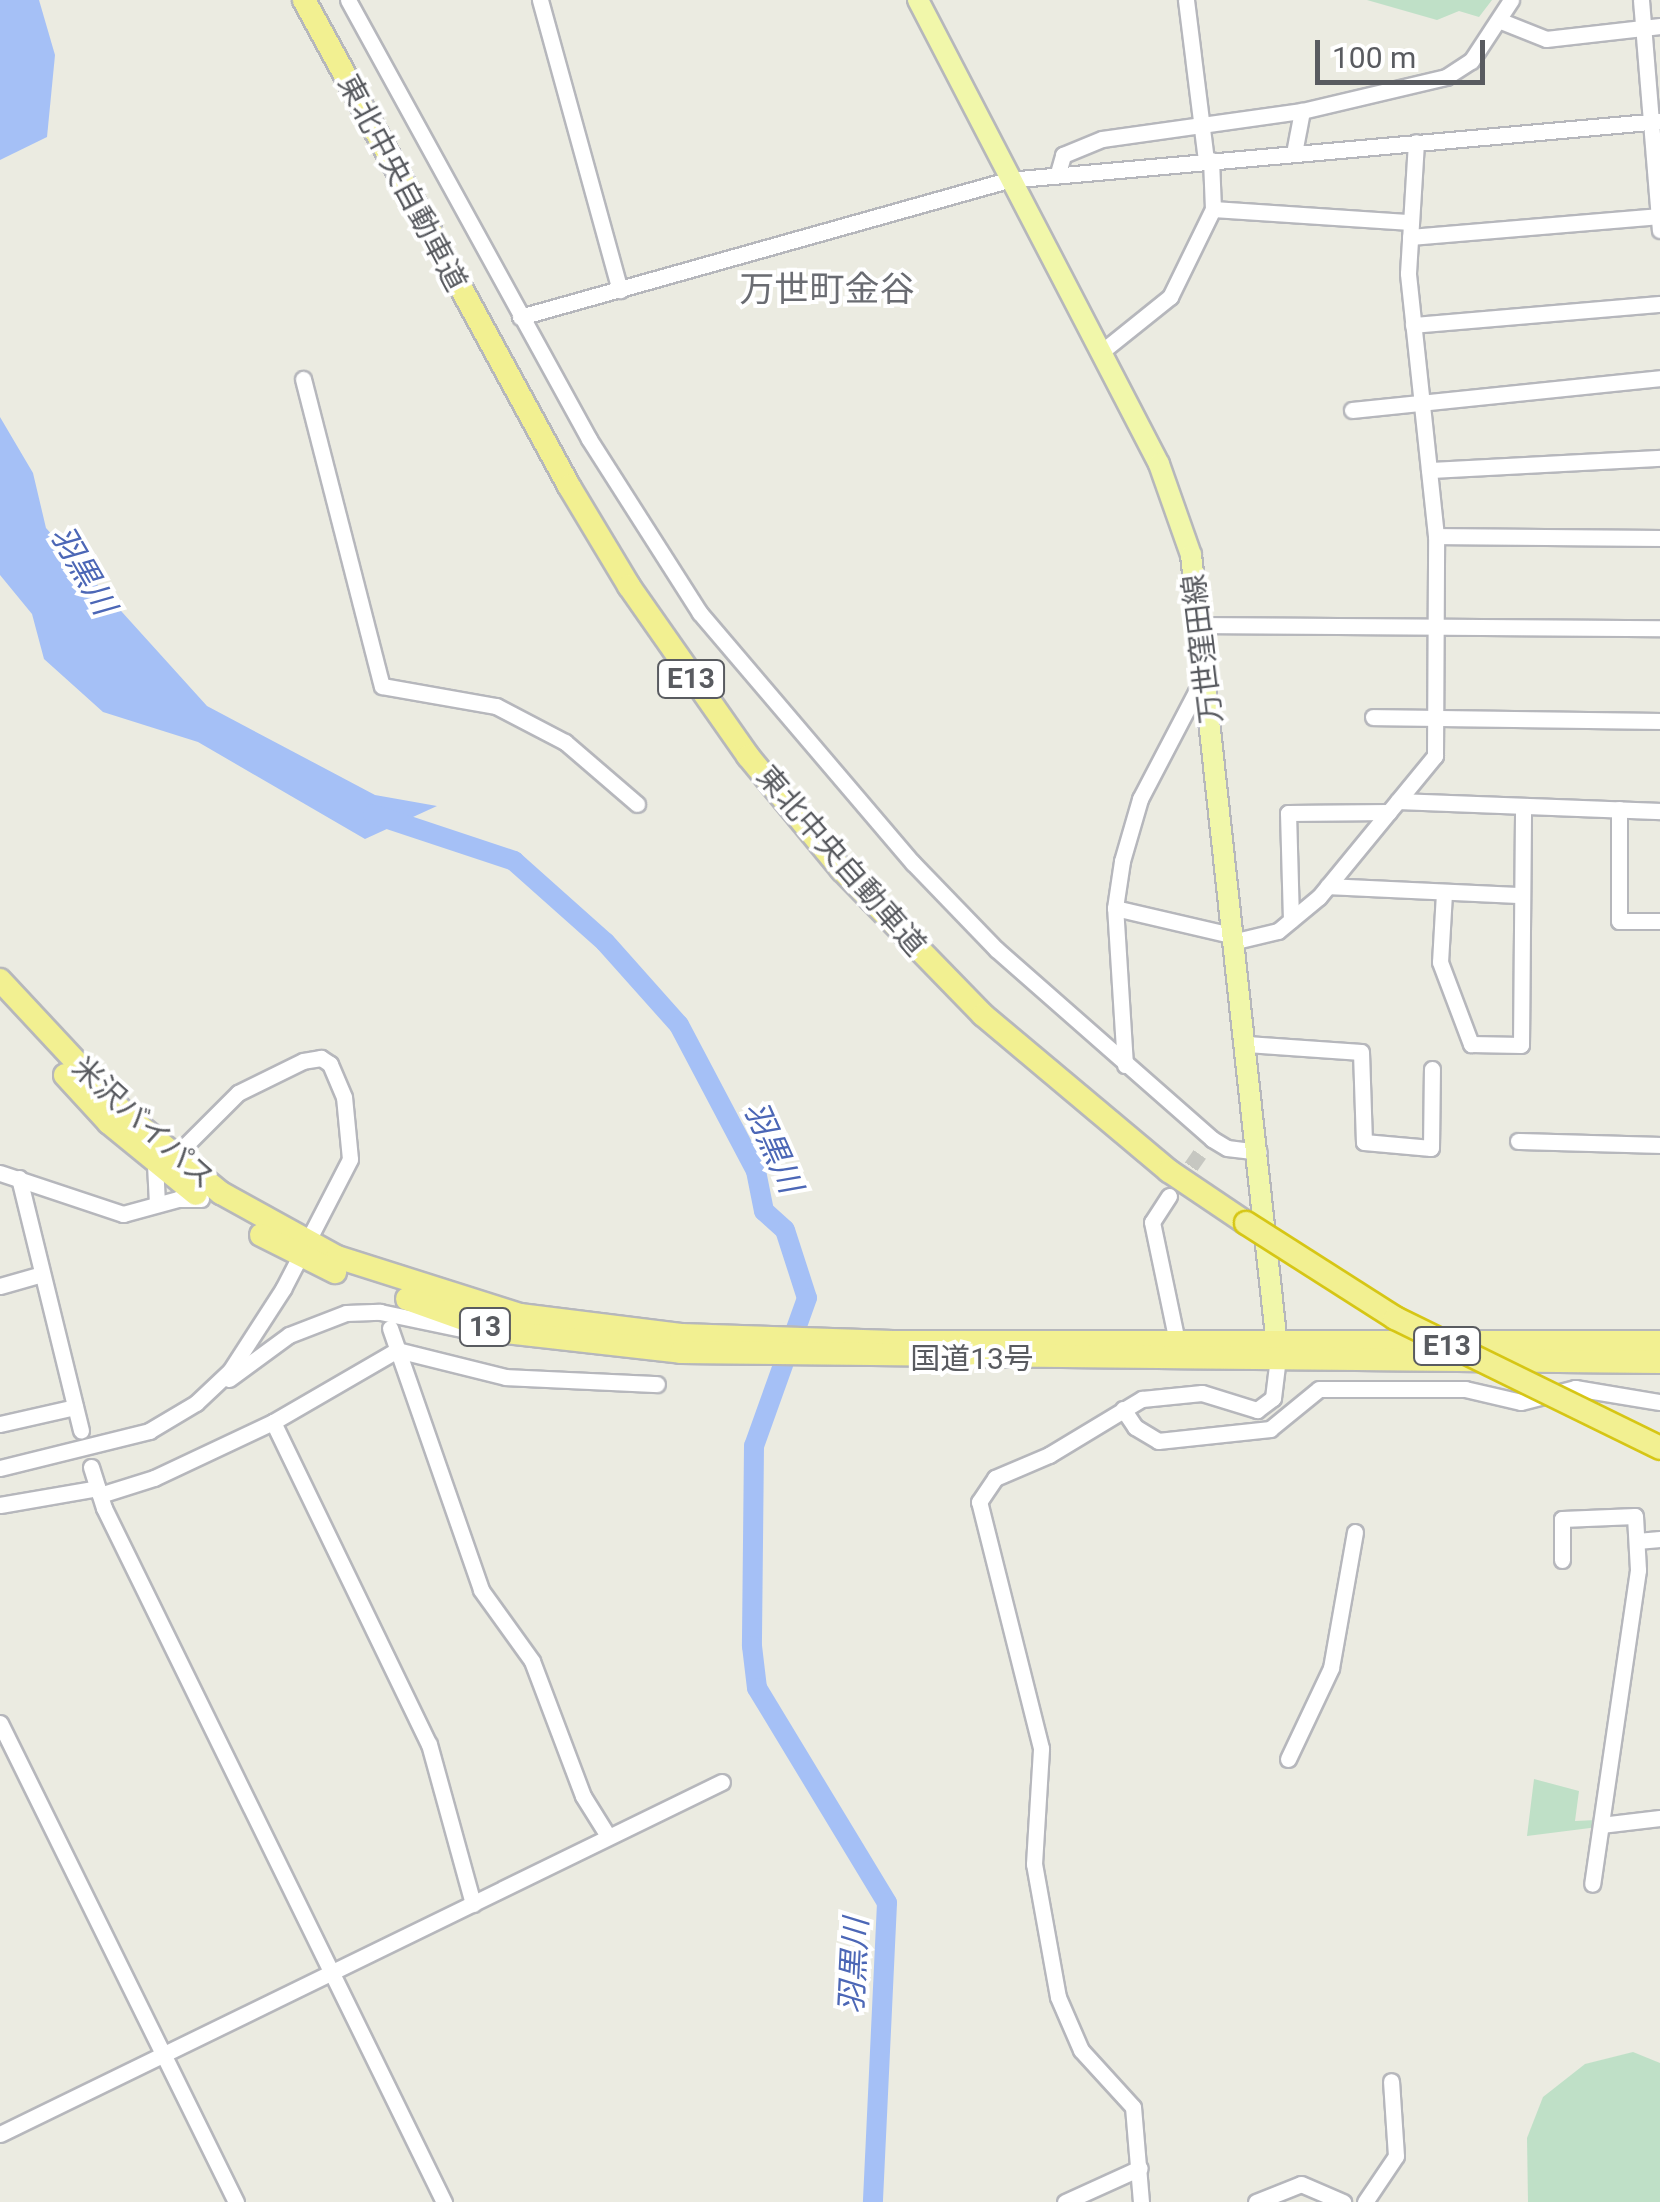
<!DOCTYPE html>
<html>
<head>
<meta charset="utf-8">
<style>
  body { margin:0 }
  #map { position:relative; width:1660px; height:2202px; overflow:hidden; background:#ebebe1; font-family:Roboto,"Noto Sans JP",sans-serif }
  div>[style] { position:absolute }
  .green>* { inset:0; background:#bfe0c7 }
  .water>* { inset:0; background:#a5c0f6 }
  .river>* { height:20px; margin:-10px; padding:0 10px; transform-origin:10px; border-radius:10px; background:#a5c0f6 }
  .minor-tunnel>* { height:15px; margin-top:-7.5px; transform-origin:0; background:repeating-linear-gradient(90deg,#c6c7c1 0 15px,transparent 0 23px) }
  .roads { filter:drop-shadow(2px 0 #b6b7bc) drop-shadow(-2px 0 #b6b7bc) drop-shadow(0 2px #b6b7bc) drop-shadow(0 -2px #b6b7bc) }
  .minor>* { height:15px; margin:-7.5px; padding:0 7.5px; transform-origin:7.5px; border-radius:7.5px; background:#fff }
  .major>* { height:20px; margin:-10px; padding:0 10px; transform-origin:10px; border-radius:10px; background:#f1f7aa }
  .highway>* { height:22px; margin:-11px; padding:0 11px; transform-origin:11px; border-radius:11px; background:#f2f091 }
  .bridges { filter:drop-shadow(2px 0 #d6c615) drop-shadow(-2px 0 #d6c615) drop-shadow(0 2px #d6c615) drop-shadow(0 -2px #d6c615) }
  .highway-bridge>* { height:22px; margin:-11px; padding:0 11px; transform-origin:11px; border-radius:11px; background:#f2f091 }
  span { translate:-50% -50%; white-space:nowrap; text-align:center; line-height:1.15; -webkit-text-stroke:8px #fff; paint-order:stroke }
  .shield-label span { padding:2px 8px; background:#fff; border:2px solid; border-radius:8px; -webkit-text-stroke-width:0 }
  .shield-label { font-size:28px; color:#595b60; font-weight:700 }
  .street-label { font-size:30px; color:#595b60 }
  .water-label { font-size:32px; color:#4c67b6; font-style:italic }
  .quarter-label { font-size:35px; color:#6a6c72 }
  .scale { position:absolute; left:1315px; top:40px; width:170px; height:45px; box-sizing:border-box; border:5px solid #595b60; border-top:0; padding-left:12px; font-size:30px; line-height:35px; white-space:nowrap; color:#595b60; -webkit-text-stroke:8px #fff; paint-order:stroke }
</style>
</head>
<body>
<div id="map">
  <div class="green">
    <i style="clip-path:polygon(1367px 0,1492px 0,1479px 17px,1459px 11px,1437px 20px)"></i>
    <i style="clip-path:polygon(1534px 1779px,1579px 1791px,1575px 1821px,1597px 1820px,1598px 1827px,1527px 1836px)"></i>
    <i style="clip-path:polygon(1633px 2052px,1660px 2063px,1660px 2202px,1528px 2202px,1527px 2138px,1543px 2097px,1585px 2064px)"></i>
  </div>
  <div class="water">
    <i style="clip-path:polygon(0 0,39px 0,55px 55px,47px 137px,0 160px)"></i>
    <i style="clip-path:polygon(0 417px,33px 473px,46px 528px,207px 706px,375px 795px,437px 806px,365px 839px,198px 742px,103px 712px,44px 659px,32px 614px,0 575px)"></i>
  </div>
  <div class="river">
    <i style="left:373px;top:814px;width:149px;rotate:18.4deg"></i>
    <i style="left:514px;top:861px;width:122px;rotate:41.7deg"></i>
    <i style="left:605px;top:942px;width:111px;rotate:48.3deg"></i>
    <i style="left:679px;top:1025px;width:165px;rotate:62.2deg"></i>
    <i style="left:756px;top:1171px;width:41px;rotate:78.7deg"></i>
    <i style="left:764px;top:1211px;width:28px;rotate:42deg"></i>
    <i style="left:785px;top:1230px;width:71px;rotate:72.1deg"></i>
    <i style="left:807px;top:1298px;width:157px;rotate:109.7deg"></i>
    <i style="left:754px;top:1446px;width:200px;rotate:90.6deg"></i>
    <i style="left:752px;top:1646px;width:42px;rotate:83.2deg"></i>
    <i style="left:757px;top:1688px;width:251px;rotate:58.8deg"></i>
    <i style="left:887px;top:1903px;width:299px;rotate:92.7deg"></i>
  </div>
  <div class="minor-tunnel">
    <i style="left:1178px;top:1185px;width:38px;rotate:-55deg"></i>
  </div>
  <div class="roads">
    <div class="minor">
      <i style="left:348px;top:0;width:501px;rotate:61.23deg"></i>
      <i style="left:589px;top:439px;width:206px;rotate:57.5deg"></i>
      <i style="left:700px;top:613px;width:328px;rotate:49.6deg"></i>
      <i style="left:913px;top:863px;width:120px;rotate:46deg"></i>
      <i style="left:996px;top:949px;width:288px;rotate:41.3deg"></i>
      <i style="left:1212px;top:1139px;width:17px;rotate:31deg"></i>
      <i style="left:1227px;top:1148px;width:32px;rotate:7deg"></i>
      <i style="left:540px;top:0;width:301px;rotate:74.6deg"></i>
      <i style="left:1186px;top:0;width:161px;rotate:82.9deg"></i>
      <i style="left:1641px;top:0;width:231px;rotate:85.3deg"></i>
      <i style="left:1501px;top:21px;width:48px;rotate:21.8deg"></i>
      <i style="left:1546px;top:39px;width:115px;rotate:-6.5deg"></i>
      <i style="left:1294px;top:153px;width:43px;rotate:-79.2deg"></i>
      <i style="left:1058px;top:173px;width:19px;rotate:-74deg"></i>
      <i style="left:1063px;top:155px;width:42px;rotate:-22.3deg"></i>
      <i style="left:1102px;top:139px;width:202px;rotate:-8deg"></i>
      <i style="left:1302px;top:111px;width:148px;rotate:-13.3deg"></i>
      <i style="left:1446px;top:77px;width:30px;rotate:-33deg"></i>
      <i style="left:1471px;top:61px;width:73px;rotate:-56.7deg"></i>
      <i style="left:1213px;top:209px;width:198px;rotate:3.8deg"></i>
      <i style="left:1410px;top:237px;width:251px;rotate:-4.8deg"></i>
      <i style="left:520px;top:317px;width:507px;rotate:-15.68deg"></i>
      <i style="left:1008px;top:180px;width:655px;rotate:-5.17deg"></i>
      <i style="left:1413px;top:325px;width:248px;rotate:-4.9deg"></i>
      <i style="left:1100px;top:353px;width:90px;rotate:-38.7deg"></i>
      <i style="left:1170px;top:297px;width:98px;rotate:-64deg"></i>
      <i style="left:1213px;top:209px;width:49px;rotate:-92.3deg"></i>
      <i style="left:303px;top:379px;width:317px;rotate:75.6deg"></i>
      <i style="left:382px;top:686px;width:116px;rotate:10deg"></i>
      <i style="left:496px;top:706px;width:78px;rotate:27.6deg"></i>
      <i style="left:565px;top:742px;width:95px;rotate:40.7deg"></i>
      <i style="left:1352px;top:410px;width:310px;rotate:-5.9deg"></i>
      <i style="left:1429px;top:470px;width:231px;rotate:-3deg"></i>
      <i style="left:1436px;top:536px;width:224px;rotate:0.5deg"></i>
      <i style="left:1201px;top:625px;width:459px;rotate:0.4deg"></i>
      <i style="left:1373px;top:717px;width:287px;rotate:0.8deg"></i>
      <i style="left:1398px;top:801px;width:262px;rotate:2.2deg"></i>
      <i style="left:1619px;top:809px;width:112px;rotate:90deg"></i>
      <i style="left:1619px;top:921px;width:41px"></i>
      <i style="left:1328px;top:886px;width:193px;rotate:2.7deg"></i>
      <i style="left:1444px;top:893px;width:69px;rotate:93.3deg"></i>
      <i style="left:1440px;top:962px;width:88px;rotate:69.3deg"></i>
      <i style="left:1471px;top:1044px;width:50px;rotate:1.1deg"></i>
      <i style="left:1521px;top:1045px;width:238px;rotate:-89.5deg"></i>
      <i style="left:1115px;top:908px;width:123px;rotate:13.1deg"></i>
      <i style="left:1291px;top:920px;width:107px;rotate:-91.6deg"></i>
      <i style="left:1288px;top:813px;width:101px;rotate:-0.6deg"></i>
      <i style="left:1236px;top:941px;width:43px;rotate:-13.4deg"></i>
      <i style="left:1278px;top:931px;width:53px;rotate:-39.7deg"></i>
      <i style="left:1319px;top:897px;width:183px;rotate:-50.6deg"></i>
      <i style="left:1435px;top:756px;width:220px;rotate:-89.7deg"></i>
      <i style="left:1436px;top:536px;width:264px;rotate:-96.1deg"></i>
      <i style="left:1408px;top:273px;width:131px;rotate:-86.5deg"></i>
      <i style="left:1247px;top:1044px;width:114px;rotate:4deg"></i>
      <i style="left:1361px;top:1052px;width:90px;rotate:88.1deg"></i>
      <i style="left:1364px;top:1142px;width:67px;rotate:5.1deg"></i>
      <i style="left:1431px;top:1148px;width:79px;rotate:-89.3deg"></i>
      <i style="left:1125px;top:1065px;width:157px;rotate:-93.6deg"></i>
      <i style="left:1115px;top:908px;width:48px;rotate:-81.5deg"></i>
      <i style="left:1122px;top:861px;width:65px;rotate:-73.8deg"></i>
      <i style="left:1140px;top:799px;width:121px;rotate:-62.4deg"></i>
      <i style="left:1196px;top:692px;width:14px;rotate:-34deg"></i>
      <i style="left:1518px;top:1141px;width:142px;rotate:1.6deg"></i>
      <i style="left:155px;top:1164px;width:40px;rotate:87.1deg"></i>
      <i style="left:0;top:1173px;width:130px;rotate:18.4deg"></i>
      <i style="left:123px;top:1214px;width:57px;rotate:-15.3deg"></i>
      <i style="left:178px;top:1199px;width:23px"></i>
      <i style="left:19px;top:1178px;width:260px;rotate:76.2deg"></i>
      <i style="left:1169px;top:1196px;width:31px;rotate:123deg"></i>
      <i style="left:1152px;top:1222px;width:123px;rotate:78.2deg"></i>
      <i style="left:0;top:1286px;width:41px;rotate:-15.8deg"></i>
      <i style="left:390px;top:1328px;width:277px;rotate:70.8deg"></i>
      <i style="left:481px;top:1590px;width:87px;rotate:54.3deg"></i>
      <i style="left:532px;top:1661px;width:144px;rotate:69.3deg"></i>
      <i style="left:583px;top:1796px;width:47px;rotate:58deg"></i>
      <i style="left:229px;top:1379px;width:74px;rotate:-36.3deg"></i>
      <i style="left:289px;top:1335px;width:61px;rotate:-21.1deg"></i>
      <i style="left:346px;top:1313px;width:34px;rotate:-2deg"></i>
      <i style="left:380px;top:1312px;width:93px;rotate:11.8deg"></i>
      <i style="left:1123px;top:1409px;width:22px;rotate:56deg"></i>
      <i style="left:1135px;top:1427px;width:27px;rotate:31deg"></i>
      <i style="left:1158px;top:1441px;width:113px;rotate:-6.1deg"></i>
      <i style="left:1270px;top:1429px;width:63px;rotate:-39.2deg"></i>
      <i style="left:1319px;top:1389px;width:146px"></i>
      <i style="left:1465px;top:1389px;width:57px;rotate:13.1deg"></i>
      <i style="left:1521px;top:1402px;width:56px;rotate:-14.5deg"></i>
      <i style="left:1575px;top:1388px;width:86px;rotate:9.4deg"></i>
      <i style="left:273px;top:1422px;width:358px;rotate:64.2deg"></i>
      <i style="left:429px;top:1744px;width:166px;rotate:74.6deg"></i>
      <i style="left:0;top:1424px;width:77px;rotate:-12.8deg"></i>
      <i style="left:91px;top:1467px;width:43px;rotate:72.4deg"></i>
      <i style="left:104px;top:1508px;width:773px;rotate:63.9deg"></i>
      <i style="left:0;top:1468px;width:154px;rotate:-13.9deg"></i>
      <i style="left:149px;top:1431px;width:55px;rotate:-30.8deg"></i>
      <i style="left:196px;top:1403px;width:47px;rotate:-43.3deg"></i>
      <i style="left:230px;top:1371px;width:98px;rotate:-57.1deg"></i>
      <i style="left:283px;top:1289px;width:146px;rotate:-62.7deg"></i>
      <i style="left:350px;top:1159px;width:62px;rotate:-95.5deg"></i>
      <i style="left:344px;top:1097px;width:36px;rotate:-113deg"></i>
      <i style="left:330px;top:1064px;width:11px;rotate:-146deg"></i>
      <i style="left:321px;top:1058px;width:18px;rotate:171deg"></i>
      <i style="left:303px;top:1061px;width:72px;rotate:153.8deg"></i>
      <i style="left:238px;top:1093px;width:92px;rotate:135deg"></i>
      <i style="left:100px;top:1495px;width:57px;rotate:-17.5deg"></i>
      <i style="left:154px;top:1478px;width:132px;rotate:-25.2deg"></i>
      <i style="left:273px;top:1422px;width:143px;rotate:-30.1deg"></i>
      <i style="left:397px;top:1350px;width:112px;rotate:13.9deg"></i>
      <i style="left:506px;top:1377px;width:151px;rotate:2.7deg"></i>
      <i style="left:0;top:1505px;width:99px;rotate:-9.8deg"></i>
      <i style="left:1637px;top:1541px;width:23px;rotate:-5deg"></i>
      <i style="left:1562px;top:1560px;width:41px;rotate:-90deg"></i>
      <i style="left:1562px;top:1519px;width:73px;rotate:-2.4deg"></i>
      <i style="left:1635px;top:1516px;width:54px;rotate:86.8deg"></i>
      <i style="left:1638px;top:1570px;width:317px;rotate:98.3deg"></i>
      <i style="left:0;top:1723px;width:534px;rotate:63.77deg"></i>
      <i style="left:1288px;top:1759px;width:101px;rotate:-64.7deg"></i>
      <i style="left:1331px;top:1668px;width:138px;rotate:-80deg"></i>
      <i style="left:1601px;top:1825px;width:59px;rotate:-6.8deg"></i>
      <i style="left:0;top:2134px;width:803px;rotate:-25.99deg"></i>
      <i style="left:1065px;top:2202px;width:82px;rotate:-24.4deg"></i>
      <i style="left:1141px;top:2202px;width:95px;rotate:-94.8deg"></i>
      <i style="left:1133px;top:2107px;width:77px;rotate:-132.4deg"></i>
      <i style="left:1081px;top:2050px;width:58px;rotate:-113.5deg"></i>
      <i style="left:1058px;top:1997px;width:135px;rotate:-100.2deg"></i>
      <i style="left:1034px;top:1864px;width:116px;rotate:-86.5deg"></i>
      <i style="left:1041px;top:1748px;width:254px;rotate:-104.1deg"></i>
      <i style="left:979px;top:1502px;width:29px;rotate:-56deg"></i>
      <i style="left:995px;top:1478px;width:59px;rotate:-23.1deg"></i>
      <i style="left:1049px;top:1455px;width:109px;rotate:-31.1deg"></i>
      <i style="left:1142px;top:1399px;width:60px;rotate:-5.7deg"></i>
      <i style="left:1202px;top:1393px;width:58px;rotate:17.2deg"></i>
      <i style="left:1257px;top:1410px;width:20px;rotate:-37deg"></i>
      <i style="left:1273px;top:1398px;width:39px;rotate:-83deg"></i>
      <i style="left:1256px;top:2202px;width:48px;rotate:-21.8deg"></i>
      <i style="left:1301px;top:2184px;width:46px;rotate:23.2deg"></i>
      <i style="left:1365px;top:2202px;width:55px;rotate:-56deg"></i>
      <i style="left:1396px;top:2156px;width:75px;rotate:-93.8deg"></i>
    </div>
    <div class="major">
      <i style="left:918px;top:0;width:523px;rotate:62.55deg"></i>
      <i style="left:1159px;top:464px;width:96px;rotate:70.6deg"></i>
      <i style="left:1191px;top:555px;width:804px;rotate:83.79deg"></i>
    </div>
    <div class="highway">
      <i style="left:304px;top:0;width:554px;rotate:61.4deg"></i>
      <i style="left:569px;top:486px;width:117px;rotate:59deg"></i>
      <i style="left:629px;top:586px;width:208px;rotate:55deg"></i>
      <i style="left:748px;top:756px;width:148px;rotate:50.5deg"></i>
      <i style="left:842px;top:870px;width:202px;rotate:45.8deg"></i>
      <i style="left:983px;top:1015px;width:243px;rotate:40deg"></i>
      <i style="left:1169px;top:1171px;width:93px;rotate:34deg"></i>
      <i style="left:0;top:980px;width:182px;rotate:47deg"></i>
      <i style="left:124px;top:1113px;width:126px;rotate:39.5deg"></i>
      <i style="left:221px;top:1193px;width:132px;rotate:28.9deg"></i>
      <i style="left:337px;top:1257px;width:192px;rotate:17.6deg"></i>
      <i style="left:520px;top:1315px;width:162px;rotate:7.1deg"></i>
      <i style="left:681px;top:1335px;width:212px;rotate:1.9deg"></i>
      <i style="left:893px;top:1342px;width:767px"></i>
      <i style="left:65px;top:1075px;width:65px;rotate:47.5deg"></i>
      <i style="left:109px;top:1123px;width:112px;rotate:39.2deg"></i>
      <i style="left:261px;top:1235px;width:83px;rotate:26.6deg"></i>
      <i style="left:407px;top:1299px;width:96px;rotate:19.6deg"></i>
      <i style="left:497px;top:1331px;width:185px;rotate:6.5deg"></i>
      <i style="left:681px;top:1352px;width:979px;rotate:0.59deg"></i>
    </div>
  </div>
  <div class="bridges">
    <div class="highway-bridge">
      <i style="left:1246px;top:1223px;width:177px;rotate:32.5deg"></i>
      <i style="left:1395px;top:1318px;width:295px;rotate:26.1deg"></i>
    </div>
  </div>
  <div class="shield-label">
    <span style="left:691px;top:679px">E13</span>
    <span style="left:485px;top:1327px">13</span>
    <span style="left:1447px;top:1346px">E13</span>
  </div>
  <div class="street-label">
    <span style="left:402px;top:183px;rotate:62deg">東北中央自動車道</span>
    <span style="left:1203px;top:649px;rotate:-97deg">万世窪田線</span>
    <span style="left:841px;top:861px;rotate:49deg">東北中央自動車道</span>
    <span style="left:143px;top:1123px;rotate:42deg">米沢バイパス</span>
    <span style="left:972px;top:1359px">国道13号</span>
  </div>
  <div class="water-label">
    <span style="left:83px;top:570px;rotate:60deg">羽黒川</span>
    <span style="left:773px;top:1147px;rotate:66deg">羽黒川</span>
    <span style="left:854px;top:1966px;rotate:-87deg">羽黒川</span>
  </div>
  <div class="quarter-label">
    <span style="left:827px;top:290px">万世町金谷</span>
  </div>
  <div class="scale">100 m</div>
</div>
</body>
</html>
